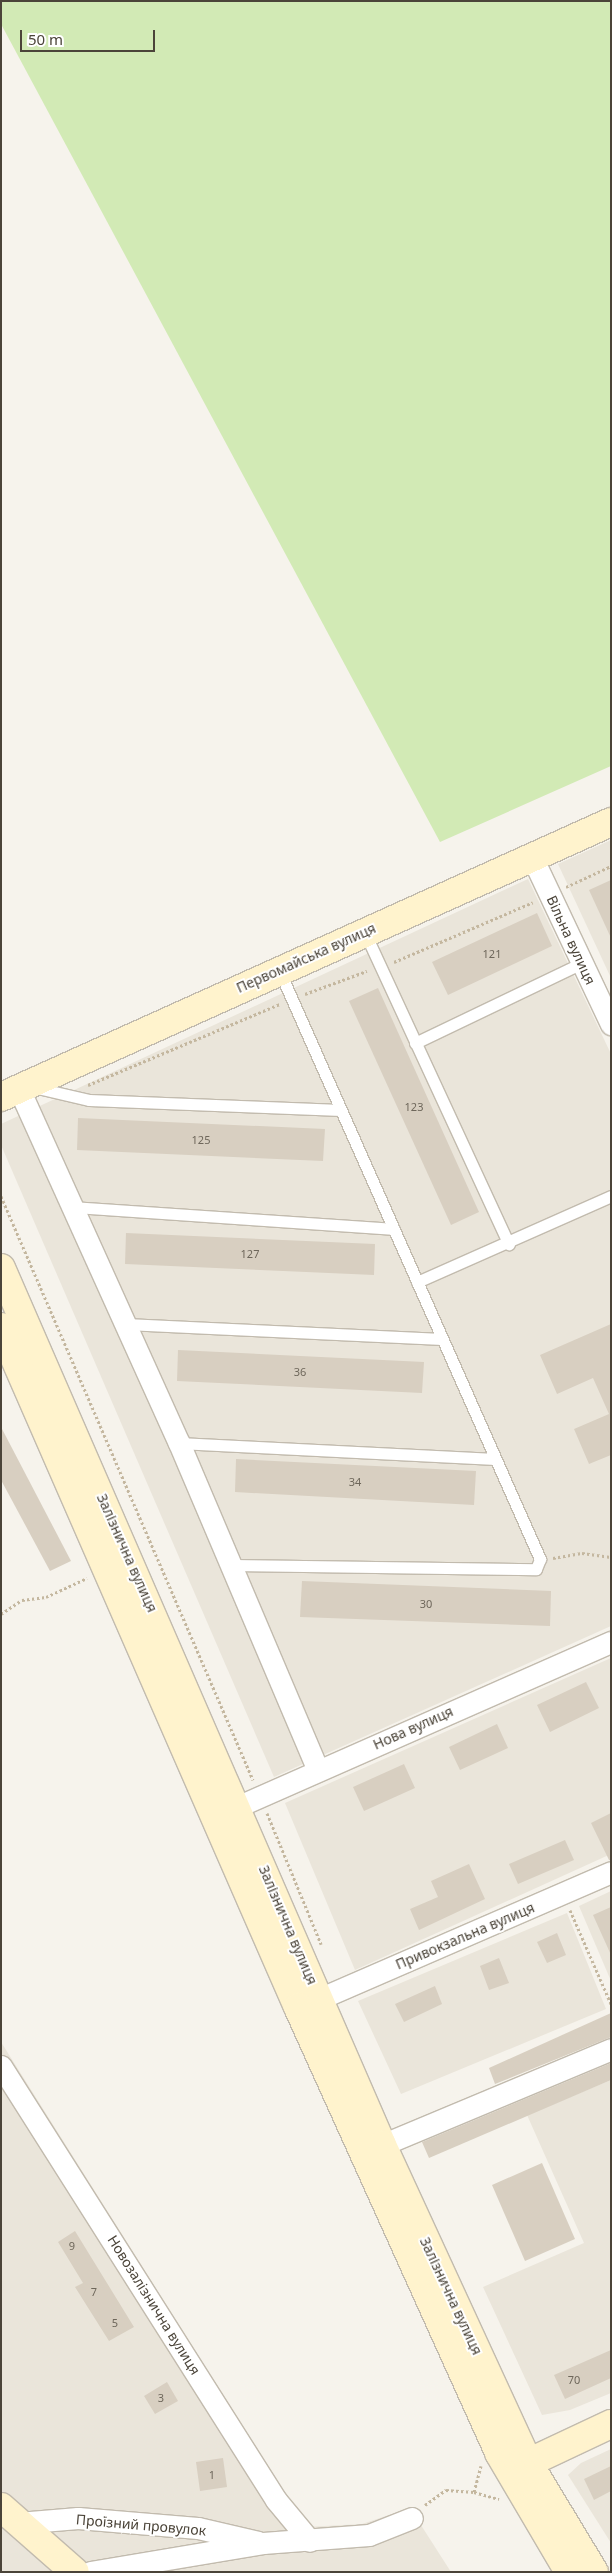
<!DOCTYPE html>
<html>
<head>
<meta charset="utf-8">
<style>
  body { margin:0 }
  #map { position:relative; width:612px; height:2573px; overflow:hidden; background:#f6f3ec; font-family:"Noto Sans",sans-serif }
  div>[style] { position:absolute }
  .residential>* { inset:0; background:#eae5da }
  .green>* { inset:0; background:#d2eab5 }
  .building>* { inset:0; background:#d8cfc1 }
  .path>* { height:3px; margin-top:-1.5px; transform-origin:0; background:repeating-linear-gradient(90deg,#c4b79f 0 2.5px,transparent 0 5px) }
  .roads { filter:drop-shadow(1px 0 #c2bbae) drop-shadow(-1px 0 #c2bbae) drop-shadow(0 1px #c2bbae) drop-shadow(0 -1px #c2bbae) }
  .lane>* { height:11px; margin:-5.5px; padding:0 5.5px; transform-origin:5.5px; border-radius:5.5px; background:#fff }
  .street>* { height:21px; margin:-10.5px; padding:0 10.5px; transform-origin:10.5px; border-radius:10.5px; background:#fff }
  .secondary>* { height:28px; margin:-14px; padding:0 14px; transform-origin:14px; border-radius:14px; background:#fff3cd }
  span { translate:-50% -50%; white-space:nowrap; text-align:center; line-height:1.15; -webkit-text-stroke:4px #fff; paint-order:stroke }
  .number-label { font-size:11px; color:#6e675b }
  .number-label span { -webkit-text-stroke-width:0 }
  .street-label { font-size:14px; color:#4b4439 }
  .frame { position:absolute; inset:0; border:2px solid #4b4439; pointer-events:none }
  .scale { position:absolute; left:20px; top:30px; width:135px; height:22px; box-sizing:border-box; border:2px solid #4b4439; border-top:0; padding-left:6px; font-size:15px; line-height:18px; white-space:nowrap; color:#4b4439; -webkit-text-stroke:4px #fff; paint-order:stroke }
</style>
</head>
<body>
<div id="map">
  <div class="residential">
    <i style="clip-path:polygon(611px 840px,611px 978px,558px 864px)"></i>
    <i style="clip-path:polygon(528px 879px,611px 1054px,611px 1626px,274px 1777px,1px 1145px,1px 1124px)"></i>
    <i style="clip-path:polygon(611px 1658px,611px 1854px,355px 1970px,285px 1803px)"></i>
    <i style="clip-path:polygon(611px 1891px,611px 1981px,579px 1906px)"></i>
    <i style="clip-path:polygon(567px 1913px,606px 2009px,401px 2094px,358px 2001px)"></i>
    <i style="clip-path:polygon(1px 2042px,306px 2527px,362px 2524px,410px 2508px,451px 2572px,1px 2572px)"></i>
    <i style="clip-path:polygon(611px 2080px,611px 2393px,570px 2410px,542px 2415px,483px 2287px,584px 2243px,527px 2115px)"></i>
    <i style="clip-path:polygon(611px 2449px,611px 2543px,568px 2475px,581px 2463px)"></i>
  </div>
  <div class="green">
    <i style="clip-path:polygon(1px 1px,611px 1px,611px 766px,440px 842px,1px 24px)"></i>
  </div>
  <div class="building">
    <i style="clip-path:polygon(611px 880px,611px 938px,589px 890px)"></i>
    <i style="clip-path:polygon(537px 913px,552px 946px,448px 995px,432px 962px)"></i>
    <i style="clip-path:polygon(378px 988px,479px 1212px,451px 1225px,349px 1001px)"></i>
    <i style="clip-path:polygon(78px 1118px,325px 1129px,323px 1161px,77px 1150px)"></i>
    <i style="clip-path:polygon(126px 1233px,375px 1244px,374px 1275px,125px 1264px)"></i>
    <i style="clip-path:polygon(611px 1324px,611px 1455px,589px 1464px,574px 1429px,609px 1414px,593px 1378px,557px 1394px,540px 1355px)"></i>
    <i style="clip-path:polygon(178px 1350px,424px 1362px,422px 1393px,177px 1381px)"></i>
    <i style="clip-path:polygon(1px 1427px,71px 1561px,50px 1571px,1px 1480px)"></i>
    <i style="clip-path:polygon(236px 1459px,476px 1471px,474px 1505px,235px 1492px)"></i>
    <i style="clip-path:polygon(302px 1581px,551px 1591px,550px 1626px,300px 1617px)"></i>
    <i style="clip-path:polygon(586px 1682px,599px 1708px,550px 1732px,537px 1705px)"></i>
    <i style="clip-path:polygon(497px 1724px,508px 1748px,460px 1770px,449px 1747px)"></i>
    <i style="clip-path:polygon(404px 1764px,415px 1788px,364px 1811px,353px 1787px)"></i>
    <i style="clip-path:polygon(611px 1813px,611px 1860px,609px 1860px,591px 1823px)"></i>
    <i style="clip-path:polygon(565px 1840px,574px 1860px,518px 1884px,509px 1864px)"></i>
    <i style="clip-path:polygon(469px 1864px,485px 1899px,419px 1930px,410px 1909px,438px 1897px,431px 1881px)"></i>
    <i style="clip-path:polygon(611px 1907px,611px 1955px,593px 1915px)"></i>
    <i style="clip-path:polygon(557px 1933px,566px 1955px,547px 1963px,537px 1942px)"></i>
    <i style="clip-path:polygon(499px 1958px,509px 1983px,489px 1990px,480px 1966px)"></i>
    <i style="clip-path:polygon(435px 1986px,442px 2004px,404px 2022px,395px 2004px)"></i>
    <i style="clip-path:polygon(611px 2013px,611px 2037px,495px 2084px,489px 2068px)"></i>
    <i style="clip-path:polygon(611px 2063px,611px 2080px,429px 2158px,422px 2142px)"></i>
    <i style="clip-path:polygon(542px 2163px,575px 2239px,525px 2261px,492px 2185px)"></i>
    <i style="clip-path:polygon(75px 2231px,134px 2327px,109px 2341px,75px 2287px,83px 2283px,58px 2242px)"></i>
    <i style="clip-path:polygon(611px 2350px,611px 2378px,565px 2399px,554px 2375px)"></i>
    <i style="clip-path:polygon(167px 2382px,178px 2401px,155px 2414px,144px 2396px)"></i>
    <i style="clip-path:polygon(223px 2458px,227px 2487px,200px 2491px,196px 2462px)"></i>
    <i style="clip-path:polygon(611px 2466px,611px 2491px,594px 2500px,584px 2479px)"></i>
  </div>
  <div class="path">
    <i style="left:566px;top:887px;width:50px;rotate:-25deg"></i>
    <i style="left:394px;top:962px;width:151px;rotate:-23.3deg"></i>
    <i style="left:305px;top:994px;width:66px;rotate:-20.4deg"></i>
    <i style="left:88px;top:1085px;width:208px;rotate:-22.9deg"></i>
    <i style="left:1px;top:1196px;width:636px;rotate:66.66deg"></i>
    <i style="left:553px;top:1558px;width:29px;rotate:-10deg"></i>
    <i style="left:582px;top:1553px;width:29px;rotate:8deg"></i>
    <i style="left:1px;top:1614px;width:25px;rotate:-34deg"></i>
    <i style="left:22px;top:1600px;width:24px;rotate:-7deg"></i>
    <i style="left:46px;top:1597px;width:45px;rotate:-24.9deg"></i>
    <i style="left:267px;top:1813px;width:142px;rotate:67.6deg"></i>
    <i style="left:570px;top:1910px;width:103px;rotate:66.4deg"></i>
    <i style="left:474px;top:2492px;width:26px;rotate:16deg"></i>
    <i style="left:425px;top:2505px;width:26px;rotate:-36deg"></i>
    <i style="left:446px;top:2490px;width:28px;rotate:4deg"></i>
    <i style="left:474px;top:2492px;width:27px;rotate:-75deg"></i>
  </div>
  <div class="roads">
    <div class="lane">
      <i style="left:365px;top:933px;width:343px;rotate:65.2deg"></i>
      <i style="left:415px;top:1043px;width:185px;rotate:-25.6deg"></i>
      <i style="left:33px;top:1087px;width:57px;rotate:13.1deg"></i>
      <i style="left:89px;top:1100px;width:252px;rotate:2.3deg"></i>
      <i style="left:73px;top:1207px;width:321px;rotate:3.9deg"></i>
      <i style="left:417px;top:1282px;width:212px;rotate:-23.9deg"></i>
      <i style="left:126px;top:1324px;width:316px;rotate:2.7deg"></i>
      <i style="left:179px;top:1443px;width:316px;rotate:2.9deg"></i>
      <i style="left:232px;top:1565px;width:304px;rotate:0.8deg"></i>
      <i style="left:536px;top:1569px;width:11px;rotate:-68deg"></i>
      <i style="left:540px;top:1559px;width:644px;rotate:-113.9deg"></i>
    </div>
    <div class="street">
      <i style="left:532px;top:857px;width:185px;rotate:64.7deg"></i>
      <i style="left:19px;top:1089px;width:388px;rotate:65.7deg"></i>
      <i style="left:179px;top:1443px;width:355px;rotate:67deg"></i>
      <i style="left:223px;top:1813px;width:424px;rotate:-23.8deg"></i>
      <i style="left:319px;top:1999px;width:318px;rotate:-23.5deg"></i>
      <i style="left:1px;top:2066px;width:514px;rotate:57.64deg"></i>
      <i style="left:276px;top:2500px;width:53px;rotate:50.3deg"></i>
      <i style="left:382px;top:2145px;width:248px;rotate:-22.7deg"></i>
      <i style="left:18px;top:2523px;width:60px;rotate:-4.8deg"></i>
      <i style="left:78px;top:2518px;width:120px;rotate:4.8deg"></i>
      <i style="left:198px;top:2528px;width:62px;rotate:13.1deg"></i>
      <i style="left:90px;top:2572px;width:175px;rotate:-9.5deg"></i>
      <i style="left:263px;top:2543px;width:106px;rotate:-4.3deg"></i>
      <i style="left:369px;top:2535px;width:46px;rotate:-21.6deg"></i>
    </div>
    <div class="secondary">
      <i style="left:1px;top:1097px;width:669px;rotate:-24.27deg"></i>
      <i style="left:1px;top:1268px;width:956px;rotate:66.52deg"></i>
      <i style="left:382px;top:2145px;width:350px;rotate:65.3deg"></i>
      <i style="left:528px;top:2463px;width:127px;rotate:58.8deg"></i>
      <i style="left:1px;top:1327px;width:742px;rotate:66.41deg"></i>
      <i style="left:298px;top:2007px;width:489px;rotate:65.7deg"></i>
      <i style="left:499px;top:2453px;width:138px;rotate:59.5deg"></i>
      <i style="left:511px;top:2471px;width:110px;rotate:-25.2deg"></i>
      <i style="left:1px;top:2507px;width:98px;rotate:41.3deg"></i>
    </div>
  </div>
  <div class="number-label">
    <span style="left:492px;top:954px">121</span>
    <span style="left:414px;top:1107px">123</span>
    <span style="left:201px;top:1140px">125</span>
    <span style="left:250px;top:1254px">127</span>
    <span style="left:300px;top:1372px">36</span>
    <span style="left:355px;top:1482px">34</span>
    <span style="left:426px;top:1604px">30</span>
    <span style="left:72px;top:2246px">9</span>
    <span style="left:94px;top:2292px">7</span>
    <span style="left:115px;top:2323px">5</span>
    <span style="left:574px;top:2380px">70</span>
    <span style="left:161px;top:2398px">3</span>
    <span style="left:212px;top:2475px">1</span>
  </div>
  <div class="street-label">
    <span style="left:571px;top:940px;rotate:65deg">Вільна вулиця</span>
    <span style="left:306px;top:958px;rotate:-24deg">Первомайська вулиця</span>
    <span style="left:127px;top:1553px;rotate:66deg">Залізнична вулиця</span>
    <span style="left:413px;top:1728px;rotate:-24deg">Нова вулиця</span>
    <span style="left:288px;top:1925px;rotate:67deg">Залізнична вулиця</span>
    <span style="left:465px;top:1936px;rotate:-23deg">Привокзальна вулиця</span>
    <span style="left:451px;top:2296px;rotate:65deg">Залізнична вулиця</span>
    <span style="left:154px;top:2305px;rotate:58deg">Новозалізнична вулиця</span>
    <span style="left:141px;top:2525px;rotate:5deg">Проїзний провулок</span>
  </div>
  <div class="frame"></div>
  <div class="scale">50 m</div>
</div>
</body>
</html>
